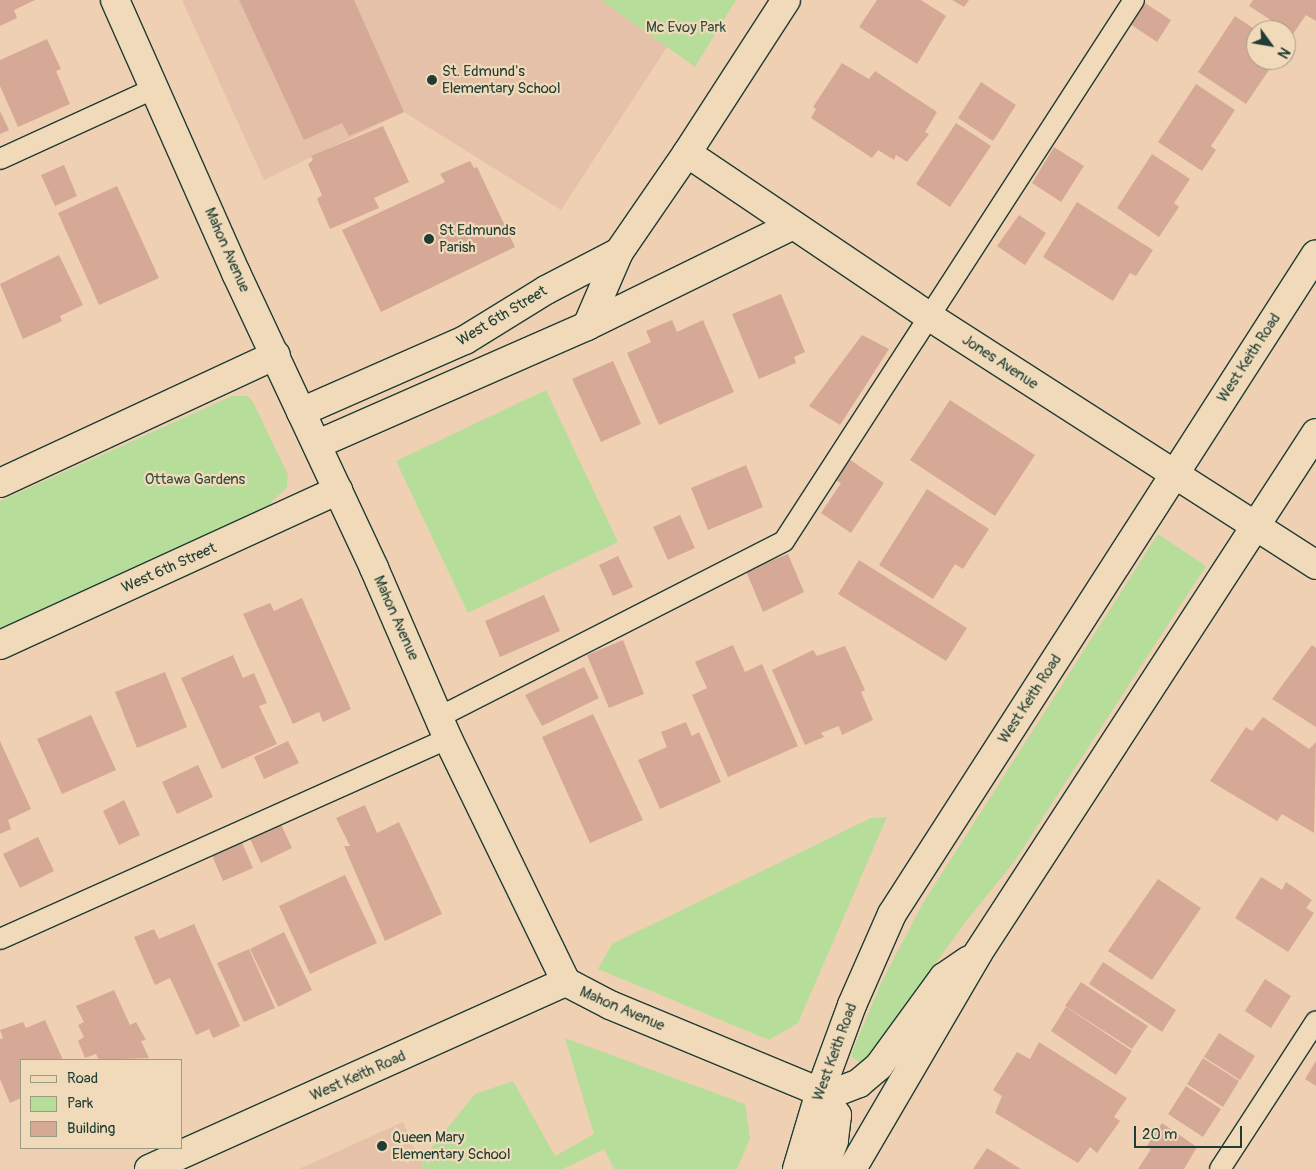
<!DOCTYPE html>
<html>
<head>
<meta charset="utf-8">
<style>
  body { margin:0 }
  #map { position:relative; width:1316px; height:1169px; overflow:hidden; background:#f0d0b2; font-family:Pangolin,sans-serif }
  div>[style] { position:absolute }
  .built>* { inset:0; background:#e4c1a8 }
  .green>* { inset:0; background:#b6de9a }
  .building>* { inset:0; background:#d6a996 }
  .roads { filter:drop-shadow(1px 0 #1f3d34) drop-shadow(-1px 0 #1f3d34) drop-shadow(0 1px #1f3d34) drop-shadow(0 -1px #1f3d34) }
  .service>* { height:20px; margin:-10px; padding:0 10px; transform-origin:10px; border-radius:10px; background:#f0dab9 }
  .minor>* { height:28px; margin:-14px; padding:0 14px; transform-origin:14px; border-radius:14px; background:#f0dab9 }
  .tertiary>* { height:28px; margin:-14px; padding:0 14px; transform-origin:14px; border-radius:14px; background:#f0dab9 }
  .secondary>* { height:28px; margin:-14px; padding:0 14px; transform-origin:14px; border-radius:14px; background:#f0dab9 }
  .dots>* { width:14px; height:14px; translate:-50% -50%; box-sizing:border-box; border:2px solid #f0dab9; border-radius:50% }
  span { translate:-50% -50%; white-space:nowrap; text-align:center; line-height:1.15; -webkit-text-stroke:4.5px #f0dab9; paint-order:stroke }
  .park-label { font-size:15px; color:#2e4d3e }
  .poi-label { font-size:15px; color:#1f3d34 }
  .left { translate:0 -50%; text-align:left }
  .street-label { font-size:15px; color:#1f3d34 }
  .legend { position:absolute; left:20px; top:1059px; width:162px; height:90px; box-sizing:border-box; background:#f0dab9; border:1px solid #9c9b84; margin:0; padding:6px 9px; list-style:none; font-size:15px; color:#1f3d34 }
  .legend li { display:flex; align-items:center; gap:10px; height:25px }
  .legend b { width:25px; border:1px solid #9c9b84 }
  .north { position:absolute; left:1246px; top:20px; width:50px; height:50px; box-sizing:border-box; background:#f0dab9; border:1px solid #9c9b84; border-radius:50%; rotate:122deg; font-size:14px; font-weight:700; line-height:20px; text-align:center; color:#1f3d34 }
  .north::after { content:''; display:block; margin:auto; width:18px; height:22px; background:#1f3d34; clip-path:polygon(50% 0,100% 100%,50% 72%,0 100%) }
  .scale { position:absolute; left:1134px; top:1126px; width:108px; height:22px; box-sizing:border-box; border:2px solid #1f3d34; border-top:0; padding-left:6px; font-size:15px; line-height:18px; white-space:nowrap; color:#1f3d34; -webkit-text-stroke:4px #f0dab9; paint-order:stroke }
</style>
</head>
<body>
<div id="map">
  <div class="built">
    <i style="clip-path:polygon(182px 0,601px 0,667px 47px,561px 210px,404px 112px,264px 180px)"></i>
    <i style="clip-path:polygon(403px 1122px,424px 1169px,299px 1169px)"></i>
  </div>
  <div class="green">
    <i style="clip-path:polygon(601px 0,736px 0,695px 67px)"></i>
    <i style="clip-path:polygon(546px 390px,618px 542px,468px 613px,396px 461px)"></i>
    <i style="clip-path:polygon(232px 396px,248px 396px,253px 402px,288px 475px,287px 488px,271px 502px,274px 509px,0 634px,0 501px)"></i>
    <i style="clip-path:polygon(1158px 534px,1206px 566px,1014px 862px,967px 920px,864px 1062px,859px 1062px,852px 1057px,852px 1052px,883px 979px,923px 903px)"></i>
    <i style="clip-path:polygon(887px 817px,798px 1023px,769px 1040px,598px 969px,612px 944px,871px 818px)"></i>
    <i style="clip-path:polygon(565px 1038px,745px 1104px,750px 1138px,737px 1169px,614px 1169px,604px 1149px,563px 1169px,425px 1169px,420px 1162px,475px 1094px,513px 1081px,555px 1156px,594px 1134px)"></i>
  </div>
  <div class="building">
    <i style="clip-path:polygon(0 0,35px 0,14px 10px,17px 18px,0 26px)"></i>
    <i style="clip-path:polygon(239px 0,354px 0,404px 112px,349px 136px,342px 123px,304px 140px)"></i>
    <i style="clip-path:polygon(877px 0,921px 0,946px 16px,917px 64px,859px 27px)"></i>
    <i style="clip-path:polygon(952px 0,969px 0,964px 7px)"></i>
    <i style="clip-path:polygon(1253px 0,1316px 0,1316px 21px,1306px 15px,1293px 34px,1249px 6px)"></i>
    <i style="clip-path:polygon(1145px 3px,1171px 20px,1157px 42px,1130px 24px)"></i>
    <i style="clip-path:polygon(1235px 16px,1256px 30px,1256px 60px,1268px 60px,1266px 64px,1271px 67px,1246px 104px,1198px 72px)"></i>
    <i style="clip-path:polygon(47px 39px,61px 69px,56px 71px,70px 104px,18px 127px,0 86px,0 60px)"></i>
    <i style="clip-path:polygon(842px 63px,869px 79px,875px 71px,937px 112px,925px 132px,929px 134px,907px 162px,896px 155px,894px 160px,878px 150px,872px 158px,811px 118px,816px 109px,813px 107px)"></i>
    <i style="clip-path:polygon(981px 82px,1016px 105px,993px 141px,958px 118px)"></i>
    <i style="clip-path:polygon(1196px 84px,1235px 110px,1211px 146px,1216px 150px,1202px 171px,1158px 142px)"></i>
    <i style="clip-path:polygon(0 111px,9px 130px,0 134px)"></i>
    <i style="clip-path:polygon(956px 123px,991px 146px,950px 207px,916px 184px)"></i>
    <i style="clip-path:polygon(383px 126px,409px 182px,374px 198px,379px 208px,330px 229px,317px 199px,322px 195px,308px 164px,313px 160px,311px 156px)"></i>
    <i style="clip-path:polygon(1054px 147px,1084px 166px,1061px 202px,1032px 183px)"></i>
    <i style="clip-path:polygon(1152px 154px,1190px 179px,1174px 203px,1179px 207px,1159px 237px,1117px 208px)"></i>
    <i style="clip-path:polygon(470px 161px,474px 168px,477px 167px,515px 247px,381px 312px,342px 230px,445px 182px,440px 174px)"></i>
    <i style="clip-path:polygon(64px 165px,77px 196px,55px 206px,41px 175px)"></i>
    <i style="clip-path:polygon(117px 186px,159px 278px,99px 305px,58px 213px)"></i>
    <i style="clip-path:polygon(1077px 202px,1153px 250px,1136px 276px,1130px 273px,1113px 301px,1043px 257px)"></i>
    <i style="clip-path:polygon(1019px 215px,1046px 233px,1025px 265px,997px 246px)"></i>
    <i style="clip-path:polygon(59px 255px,83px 305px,60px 316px,62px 321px,23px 339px,0 284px)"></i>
    <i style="clip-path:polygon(781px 294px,805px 352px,794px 357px,796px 363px,759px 379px,732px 314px)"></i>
    <i style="clip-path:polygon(672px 320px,677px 332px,703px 320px,734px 392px,659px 425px,627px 353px,651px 342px,646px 331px)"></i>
    <i style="clip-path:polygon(862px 335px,889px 349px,840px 425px,809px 406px)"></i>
    <i style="clip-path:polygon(613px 361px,641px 424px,601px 442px,572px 379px)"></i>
    <i style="clip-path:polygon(950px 400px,1035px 455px,995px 516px,910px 460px)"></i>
    <i style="clip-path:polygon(849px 459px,884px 483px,851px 533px,821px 513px,841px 483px,835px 480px)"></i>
    <i style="clip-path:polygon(746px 465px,763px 507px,708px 530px,691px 488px)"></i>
    <i style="clip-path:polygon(927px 489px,989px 529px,963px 569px,955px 564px,933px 599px,879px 565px)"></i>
    <i style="clip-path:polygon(680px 515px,695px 548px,668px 560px,653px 527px)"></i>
    <i style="clip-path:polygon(788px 554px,804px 592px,763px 612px,746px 571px)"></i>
    <i style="clip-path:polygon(618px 556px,633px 587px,613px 596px,599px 565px)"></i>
    <i style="clip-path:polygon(859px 560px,967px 628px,946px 661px,838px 594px)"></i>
    <i style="clip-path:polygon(544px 595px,560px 631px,500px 657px,485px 621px)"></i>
    <i style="clip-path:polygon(302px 598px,351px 709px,323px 722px,319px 712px,293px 724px,243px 614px,270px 603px,274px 611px)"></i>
    <i style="clip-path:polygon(623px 640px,644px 694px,609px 708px,587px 655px)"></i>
    <i style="clip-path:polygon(733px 645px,745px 672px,762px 664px,798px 746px,728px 777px,692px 695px,707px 688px,695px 662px)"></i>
    <i style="clip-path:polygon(1312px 645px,1316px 648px,1316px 727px,1272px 699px)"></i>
    <i style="clip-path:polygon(845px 646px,865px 690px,861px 692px,873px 720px,842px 735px,839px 726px,821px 733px,824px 737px,805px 745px,772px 670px,813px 650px,817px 656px)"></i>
    <i style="clip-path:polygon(233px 655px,243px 678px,254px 673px,267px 703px,259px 706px,277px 744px,222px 769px,181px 678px)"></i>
    <i style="clip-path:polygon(584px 667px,599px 698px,542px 726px,525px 695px)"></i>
    <i style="clip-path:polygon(165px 672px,187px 727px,137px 748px,115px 692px)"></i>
    <i style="clip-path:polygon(593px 714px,643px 820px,590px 843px,542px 737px)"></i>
    <i style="clip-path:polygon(91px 715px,116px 770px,62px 794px,37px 739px)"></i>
    <i style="clip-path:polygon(1263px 717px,1309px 749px,1316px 742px,1314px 833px,1282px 814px,1277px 821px,1210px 781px,1246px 727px,1252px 731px)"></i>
    <i style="clip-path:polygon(686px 722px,692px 736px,699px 732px,721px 782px,660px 809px,638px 760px,667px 747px,661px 732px)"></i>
    <i style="clip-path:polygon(0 741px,31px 809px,8px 820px,11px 829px,0 834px)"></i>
    <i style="clip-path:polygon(288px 741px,299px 763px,264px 779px,254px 757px)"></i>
    <i style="clip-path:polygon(198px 765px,213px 797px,177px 814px,162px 782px)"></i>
    <i style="clip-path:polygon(124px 800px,140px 835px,119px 845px,103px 811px)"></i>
    <i style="clip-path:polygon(365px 805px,377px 833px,399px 822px,442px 914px,385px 941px,344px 846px,350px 846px,336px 818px)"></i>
    <i style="clip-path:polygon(278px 818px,292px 848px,261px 863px,247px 832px)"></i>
    <i style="clip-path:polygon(38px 837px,54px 871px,20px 888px,3px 854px)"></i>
    <i style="clip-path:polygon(240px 838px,253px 868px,223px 881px,210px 851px)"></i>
    <i style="clip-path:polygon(345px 875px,377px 943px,310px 974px,279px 906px)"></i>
    <i style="clip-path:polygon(1261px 877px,1282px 890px,1286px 882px,1312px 900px,1306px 908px,1314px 913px,1288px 952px,1235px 918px)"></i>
    <i style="clip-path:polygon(1158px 879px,1201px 908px,1152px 980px,1108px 951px)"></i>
    <i style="clip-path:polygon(194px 924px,240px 1026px,213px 1038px,209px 1029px,196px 1035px,170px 978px,155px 985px,134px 937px,154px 929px,159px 939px)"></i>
    <i style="clip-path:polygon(284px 932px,312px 990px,278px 1007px,250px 949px)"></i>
    <i style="clip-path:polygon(249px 949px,275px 1008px,244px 1022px,217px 963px)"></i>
    <i style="clip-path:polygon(1103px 962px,1176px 1010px,1162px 1032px,1089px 984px)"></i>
    <i style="clip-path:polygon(1265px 979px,1291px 996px,1271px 1028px,1245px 1011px)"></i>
    <i style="clip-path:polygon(1081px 982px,1148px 1026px,1132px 1049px,1065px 1006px)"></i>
    <i style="clip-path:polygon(114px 990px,130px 1025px,136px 1022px,146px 1040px,141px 1041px,149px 1058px,99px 1060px,96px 1054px,85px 1058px,78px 1041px,84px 1037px,78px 1025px,84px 1022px,76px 1006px)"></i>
    <i style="clip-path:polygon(1066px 1007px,1132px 1051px,1116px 1075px,1051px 1031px)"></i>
    <i style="clip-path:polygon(45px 1020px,63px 1060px,21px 1060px,21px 1098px,10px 1103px,0 1079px,0 1039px,3px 1038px,0 1030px,23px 1022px,26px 1028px)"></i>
    <i style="clip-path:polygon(1219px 1033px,1255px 1056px,1240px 1080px,1204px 1057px)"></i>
    <i style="clip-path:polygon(1039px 1042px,1127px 1098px,1114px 1117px,1120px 1121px,1097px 1153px,1090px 1147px,1078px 1163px,995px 1113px,1002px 1096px,993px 1090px,1017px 1052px,1030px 1059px)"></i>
    <i style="clip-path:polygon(1203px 1058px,1239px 1081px,1223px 1107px,1187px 1084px)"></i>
    <i style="clip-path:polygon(1316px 1061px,1316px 1086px,1305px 1079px)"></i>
    <i style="clip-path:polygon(1186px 1086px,1221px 1109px,1203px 1137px,1168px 1114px)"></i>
    <i style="clip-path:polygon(1162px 1123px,1197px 1147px,1184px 1169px,1138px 1169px,1151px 1149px,1146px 1147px)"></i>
    <i style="clip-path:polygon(987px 1148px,1021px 1169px,973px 1169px)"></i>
  </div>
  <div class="roads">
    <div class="service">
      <i style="left:0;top:159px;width:170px;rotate:-24.6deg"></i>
      <i style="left:439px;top:717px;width:387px;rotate:-27deg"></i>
      <i style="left:784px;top:541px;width:644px;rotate:-57.1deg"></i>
      <i style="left:0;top:939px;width:491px;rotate:-24.1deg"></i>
      <i style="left:1220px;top:1169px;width:176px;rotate:-57deg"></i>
    </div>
    <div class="minor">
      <i style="left:115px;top:0;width:299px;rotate:66.1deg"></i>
      <i style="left:236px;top:273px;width:326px;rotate:64.9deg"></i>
      <i style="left:374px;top:568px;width:186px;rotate:66.6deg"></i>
      <i style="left:448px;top:739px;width:270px;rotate:64.1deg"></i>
      <i style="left:687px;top:153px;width:293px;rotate:34deg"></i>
      <i style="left:930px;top:317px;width:459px;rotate:32.7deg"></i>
      <i style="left:587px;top:326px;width:81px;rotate:-66.6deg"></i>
      <i style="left:619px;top:252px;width:120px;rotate:-55.5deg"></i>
      <i style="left:687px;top:153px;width:182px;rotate:-57.1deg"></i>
      <i style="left:301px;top:412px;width:179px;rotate:-23.7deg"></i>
      <i style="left:465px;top:340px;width:95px;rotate:-31.7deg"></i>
      <i style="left:546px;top:290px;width:82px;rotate:-27.5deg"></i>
      <i style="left:318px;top:444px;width:294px;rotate:-23.7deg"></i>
      <i style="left:587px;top:326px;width:229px;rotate:-26.1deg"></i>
      <i style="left:0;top:483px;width:304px;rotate:-24.9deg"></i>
      <i style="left:0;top:645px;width:372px;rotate:-24.6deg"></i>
    </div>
    <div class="tertiary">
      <i style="left:149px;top:1169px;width:457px;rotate:-24.2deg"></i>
      <i style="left:566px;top:982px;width:50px;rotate:27.6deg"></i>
      <i style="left:610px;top:1005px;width:227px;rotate:22.5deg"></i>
    </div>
    <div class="secondary">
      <i style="left:820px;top:1092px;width:11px;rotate:10deg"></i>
      <i style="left:831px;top:1094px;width:30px;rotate:-21deg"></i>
      <i style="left:859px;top:1083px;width:26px;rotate:-40deg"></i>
      <i style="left:879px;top:1066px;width:110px;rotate:-53.9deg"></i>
      <i style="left:944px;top:977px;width:30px;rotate:-34deg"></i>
      <i style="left:820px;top:1092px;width:29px;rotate:54deg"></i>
      <i style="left:837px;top:1115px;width:26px;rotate:97deg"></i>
      <i style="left:834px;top:1141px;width:30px;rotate:110deg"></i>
      <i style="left:797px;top:1169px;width:80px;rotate:-73.4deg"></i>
      <i style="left:820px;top:1092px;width:93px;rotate:-69.8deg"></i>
      <i style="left:852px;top:1005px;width:99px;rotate:-66.3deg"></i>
      <i style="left:892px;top:914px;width:784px;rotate:-57.28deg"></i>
      <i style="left:852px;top:1169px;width:250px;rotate:-59.7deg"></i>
      <i style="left:978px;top:953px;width:620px;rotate:-56.98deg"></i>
    </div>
  </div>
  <div class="dots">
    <i style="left:432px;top:80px;background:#1f3d34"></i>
    <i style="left:429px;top:239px;background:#1f3d34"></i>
    <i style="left:382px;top:1146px;background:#1f3d34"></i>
  </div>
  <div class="park-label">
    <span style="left:686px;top:28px">Mc Evoy Park</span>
    <span style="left:195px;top:480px">Ottawa Gardens</span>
  </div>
  <div class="poi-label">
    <span class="left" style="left:442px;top:80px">St. Edmund's<br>Elementary School</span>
    <span class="left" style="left:439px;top:239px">St Edmunds<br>Parish</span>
    <span class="left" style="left:392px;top:1146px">Queen Mary<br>Elementary School</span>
  </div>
  <div class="street-label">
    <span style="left:227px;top:250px;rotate:66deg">Mahon Avenue</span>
    <span style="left:502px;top:316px;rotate:-31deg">West 6th Street</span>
    <span style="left:1249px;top:358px;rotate:-57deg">West Keith Road</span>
    <span style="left:1000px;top:362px;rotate:33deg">Jones Avenue</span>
    <span style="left:169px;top:568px;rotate:-24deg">West 6th Street</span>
    <span style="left:396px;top:618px;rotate:66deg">Mahon Avenue</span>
    <span style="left:1030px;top:699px;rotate:-57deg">West Keith Road</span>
    <span style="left:622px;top:1009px;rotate:23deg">Mahon Avenue</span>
    <span style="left:835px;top:1052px;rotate:-70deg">West Keith Road</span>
    <span style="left:358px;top:1076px;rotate:-24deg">West Keith Road</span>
  </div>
  <ul class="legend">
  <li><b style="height:6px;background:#f0dab9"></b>Road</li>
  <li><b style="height:14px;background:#b6de9a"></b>Park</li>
  <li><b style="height:14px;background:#d6a996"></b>Building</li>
  </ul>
  <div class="north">N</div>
  <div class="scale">20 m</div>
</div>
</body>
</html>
